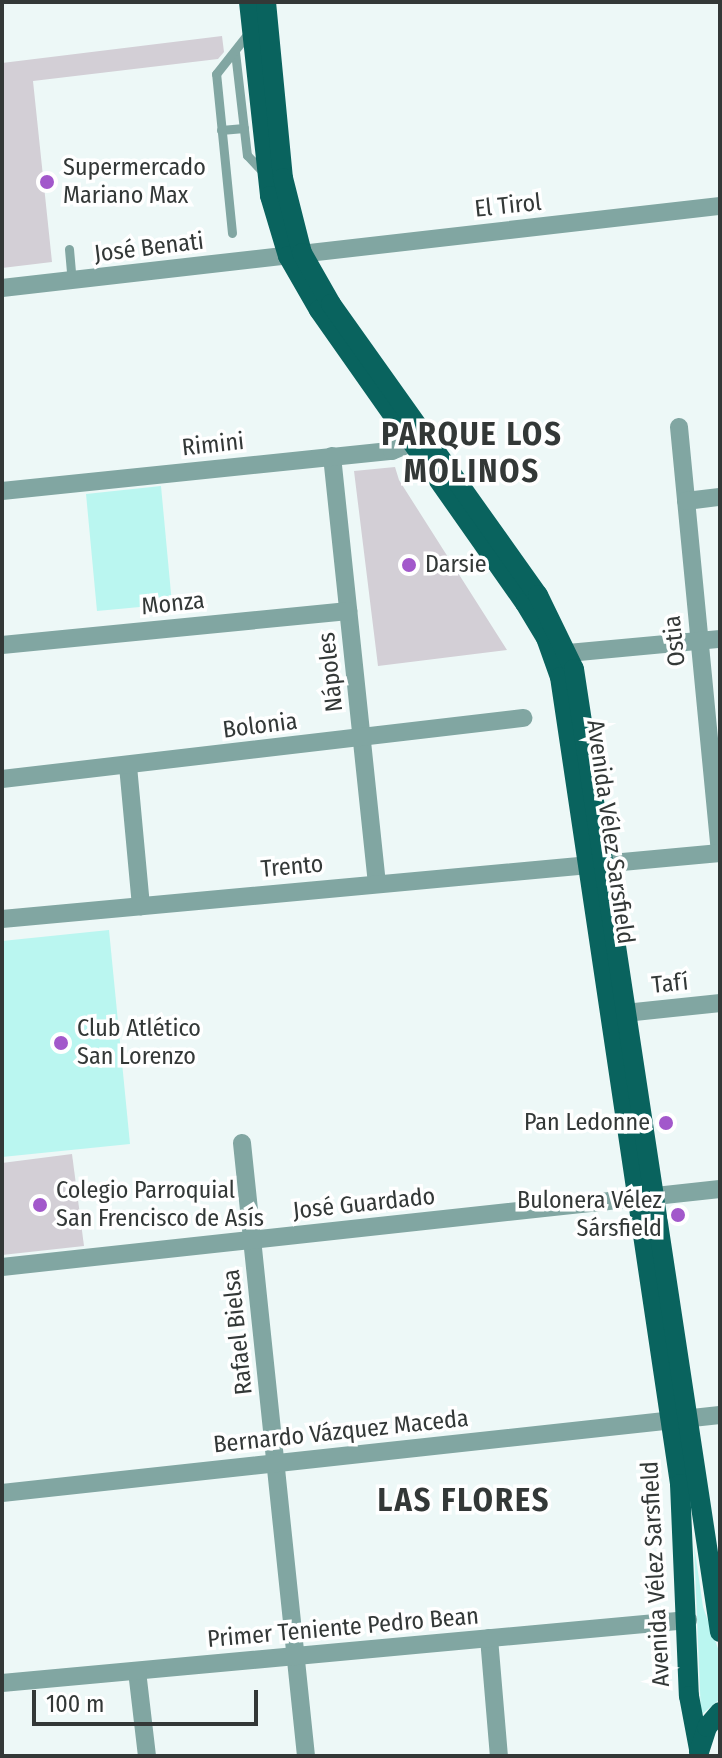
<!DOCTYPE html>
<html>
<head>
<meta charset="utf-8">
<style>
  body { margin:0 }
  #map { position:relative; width:722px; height:1758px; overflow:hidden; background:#edf8f7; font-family:"Fira Sans Condensed",sans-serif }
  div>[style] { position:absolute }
  .green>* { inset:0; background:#baf6f0 }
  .building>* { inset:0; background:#d3cfd6 }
  .service>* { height:9px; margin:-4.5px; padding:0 4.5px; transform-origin:4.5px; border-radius:4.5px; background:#81a6a2 }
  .minor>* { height:18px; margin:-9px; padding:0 9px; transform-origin:9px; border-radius:9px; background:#81a6a2 }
  .primary>* { height:20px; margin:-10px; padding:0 10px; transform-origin:10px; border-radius:10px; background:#09635e }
  .dots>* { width:22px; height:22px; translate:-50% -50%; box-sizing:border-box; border:4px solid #fff; border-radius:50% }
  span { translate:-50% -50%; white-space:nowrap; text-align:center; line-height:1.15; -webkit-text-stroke:7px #fff; paint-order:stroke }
  .poi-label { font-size:24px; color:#333837 }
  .left { translate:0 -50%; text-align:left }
  .right { translate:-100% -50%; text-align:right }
  .street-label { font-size:24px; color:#333837 }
  .district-label { font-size:32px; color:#333837; font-weight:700; letter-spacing:2px }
  .frame { position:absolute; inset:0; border:4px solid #333837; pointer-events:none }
  .scale { position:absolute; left:32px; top:1690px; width:226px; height:36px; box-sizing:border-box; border:4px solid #333837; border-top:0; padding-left:10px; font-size:24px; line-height:28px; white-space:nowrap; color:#333837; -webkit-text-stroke:6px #fff; paint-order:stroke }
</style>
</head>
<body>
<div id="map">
  <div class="green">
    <i style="clip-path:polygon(161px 486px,172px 604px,97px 611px,86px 494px)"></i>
    <i style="clip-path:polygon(109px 930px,130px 1144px,2px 1157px,2px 941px)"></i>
    <i style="clip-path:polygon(694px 1544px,703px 1607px,720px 1654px,720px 1699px,701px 1715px)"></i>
  </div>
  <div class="building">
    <i style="clip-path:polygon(222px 36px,224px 52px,218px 59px,33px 81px,52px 262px,2px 268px,2px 63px)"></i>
    <i style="clip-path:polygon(395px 467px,399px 480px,507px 650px,378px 666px,354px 471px)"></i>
    <i style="clip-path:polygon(72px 1154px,84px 1246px,2px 1255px,2px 1163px)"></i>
  </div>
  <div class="service">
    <i style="left:235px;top:52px;width:104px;rotate:83.4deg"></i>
    <i style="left:247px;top:155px;width:25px;rotate:47deg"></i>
    <i style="left:221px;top:130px;width:23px;rotate:-5deg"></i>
    <i style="left:232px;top:233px;width:160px;rotate:-95.7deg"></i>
    <i style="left:216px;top:74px;width:55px;rotate:-51.7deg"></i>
    <i style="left:69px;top:249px;width:32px;rotate:85deg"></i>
  </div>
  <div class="minor">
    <i style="left:2px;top:288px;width:723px;rotate:-6.52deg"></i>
    <i style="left:679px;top:427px;width:426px;rotate:84.5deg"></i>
    <i style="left:332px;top:456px;width:429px;rotate:84deg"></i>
    <i style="left:2px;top:491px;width:392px;rotate:-5.9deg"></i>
    <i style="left:392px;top:451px;width:33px;rotate:-23deg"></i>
    <i style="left:686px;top:501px;width:34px;rotate:-7deg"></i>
    <i style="left:2px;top:645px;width:348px;rotate:-5.6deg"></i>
    <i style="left:568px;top:653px;width:153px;rotate:-5.3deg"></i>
    <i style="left:128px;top:766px;width:141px;rotate:84.7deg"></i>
    <i style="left:2px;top:779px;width:525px;rotate:-6.68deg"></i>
    <i style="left:2px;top:919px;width:721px;rotate:-5.25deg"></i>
    <i style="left:625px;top:1013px;width:96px;rotate:-6deg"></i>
    <i style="left:242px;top:1143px;width:616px;rotate:84.04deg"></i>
    <i style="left:2px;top:1267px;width:722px;rotate:-6.2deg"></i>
    <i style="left:2px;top:1493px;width:722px;rotate:-6.2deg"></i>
    <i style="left:489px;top:1638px;width:118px;rotate:85.2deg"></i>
    <i style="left:137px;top:1671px;width:86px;rotate:83.3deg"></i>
    <i style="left:2px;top:1683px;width:689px;rotate:-5.25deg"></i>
  </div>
  <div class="primary">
    <i style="left:249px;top:2px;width:195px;rotate:83.8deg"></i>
    <i style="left:270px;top:196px;width:63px;rotate:73.3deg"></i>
    <i style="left:288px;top:256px;width:62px;rotate:60.1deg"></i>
    <i style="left:319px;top:310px;width:358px;rotate:54.9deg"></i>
    <i style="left:525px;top:603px;width:41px;rotate:59deg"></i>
    <i style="left:546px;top:638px;width:41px;rotate:70.3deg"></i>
    <i style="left:560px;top:677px;width:816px;rotate:81.54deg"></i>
    <i style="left:680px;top:1484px;width:212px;rotate:87.6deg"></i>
    <i style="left:689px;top:1696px;width:54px;rotate:79.3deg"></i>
    <i style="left:266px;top:2px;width:177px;rotate:84.5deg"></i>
    <i style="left:283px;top:178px;width:77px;rotate:75.8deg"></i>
    <i style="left:302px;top:253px;width:59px;rotate:60.4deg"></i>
    <i style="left:331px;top:304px;width:357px;rotate:54.6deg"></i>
    <i style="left:538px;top:595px;width:82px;rotate:64.1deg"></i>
    <i style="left:574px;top:669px;width:974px;rotate:81.38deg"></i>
    <i style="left:699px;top:1752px;width:26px;rotate:-72deg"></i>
    <i style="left:707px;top:1727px;width:20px;rotate:-49deg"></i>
  </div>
  <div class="dots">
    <i style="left:47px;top:182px;background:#a258cb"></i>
    <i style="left:409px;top:565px;background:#a258cb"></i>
    <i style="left:61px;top:1043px;background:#a258cb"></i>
    <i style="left:666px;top:1123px;background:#a258cb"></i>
    <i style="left:40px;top:1205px;background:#a258cb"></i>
    <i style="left:678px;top:1215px;background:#a258cb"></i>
  </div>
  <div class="poi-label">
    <span class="left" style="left:63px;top:182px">Supermercado<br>Mariano Max</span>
    <span class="left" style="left:425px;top:565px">Darsie</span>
    <span class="left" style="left:77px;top:1043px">Club Atlético<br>San Lorenzo</span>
    <span class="right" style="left:650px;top:1123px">Pan Ledonne</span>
    <span class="left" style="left:56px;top:1205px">Colegio Parroquial<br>San Frencisco de Asís</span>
    <span class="right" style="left:662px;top:1215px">Bulonera Vélez<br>Sársfield</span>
  </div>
  <div class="street-label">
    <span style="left:508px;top:206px;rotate:-6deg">El Tirol</span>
    <span style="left:149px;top:248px;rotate:-7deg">José Benati</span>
    <span style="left:213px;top:445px;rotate:-6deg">Rimini</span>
    <span style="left:173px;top:604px;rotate:-6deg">Monza</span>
    <span style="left:675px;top:641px;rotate:-96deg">Ostia</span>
    <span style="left:331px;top:672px;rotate:-96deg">Nápoles</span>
    <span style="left:260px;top:726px;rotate:-7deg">Bolonia</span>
    <span style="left:610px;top:832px;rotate:82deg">Avenida Vélez Sarsfield</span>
    <span style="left:292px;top:867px;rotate:-5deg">Trento</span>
    <span style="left:670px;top:984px;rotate:-6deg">Tafí</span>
    <span style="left:364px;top:1204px;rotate:-6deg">José Guardado</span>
    <span style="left:238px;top:1332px;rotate:-96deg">Rafael Bielsa</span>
    <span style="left:341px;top:1432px;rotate:-6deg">Bernardo Vázquez Maceda</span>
    <span style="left:656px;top:1574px;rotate:-93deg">Avenida Vélez Sarsfield</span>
    <span style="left:343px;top:1628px;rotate:-5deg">Primer Teniente Pedro Bean</span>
  </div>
  <div class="district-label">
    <span style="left:472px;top:453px">PARQUE LOS<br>MOLINOS</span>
    <span style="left:464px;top:1500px">LAS FLORES</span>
  </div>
  <div class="frame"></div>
  <div class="scale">100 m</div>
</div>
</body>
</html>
